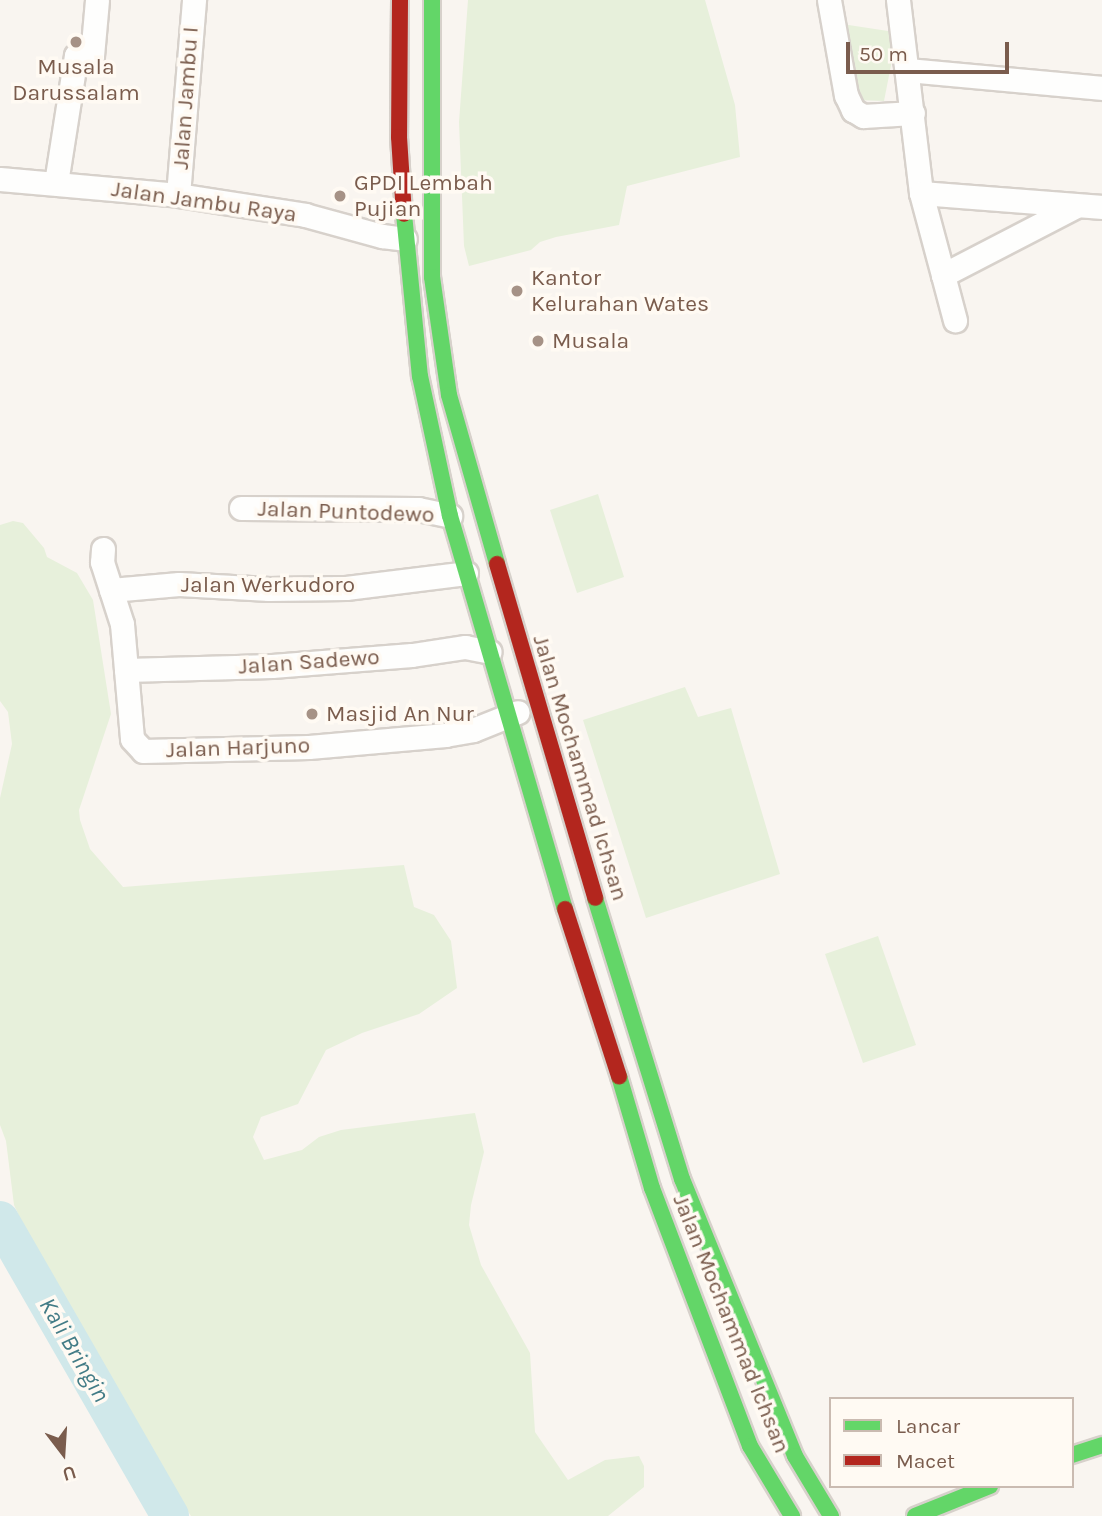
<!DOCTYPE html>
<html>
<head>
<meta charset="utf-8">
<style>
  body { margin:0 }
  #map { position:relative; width:1102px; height:1516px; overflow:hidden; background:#f9f5f0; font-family:Karla,sans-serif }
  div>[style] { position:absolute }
  .green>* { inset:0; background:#e7f0db }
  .river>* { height:38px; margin:-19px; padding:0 19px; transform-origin:19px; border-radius:19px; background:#d0e8ea }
  .roads { filter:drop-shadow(2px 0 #d7d1cb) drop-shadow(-2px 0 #d7d1cb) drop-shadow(0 2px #d7d1cb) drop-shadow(0 -2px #d7d1cb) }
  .street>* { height:23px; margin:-11.5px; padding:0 11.5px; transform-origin:11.5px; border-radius:11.5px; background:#fefefd }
  .fast>* { height:16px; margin:-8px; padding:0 8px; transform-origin:8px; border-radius:8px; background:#63d668 }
  .jam>* { height:16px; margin:-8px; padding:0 8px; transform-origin:8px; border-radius:8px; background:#b3261e }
  .dots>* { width:19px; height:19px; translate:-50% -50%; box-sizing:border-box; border:4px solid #fffaf3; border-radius:50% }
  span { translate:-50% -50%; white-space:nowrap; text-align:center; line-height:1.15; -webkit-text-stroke:7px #fffaf3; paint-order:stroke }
  .poi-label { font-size:23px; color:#7a5c4d }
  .left { translate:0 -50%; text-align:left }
  .street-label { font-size:23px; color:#7a5c4d }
  .water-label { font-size:24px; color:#437c86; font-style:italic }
  .legend { position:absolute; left:829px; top:1397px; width:245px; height:91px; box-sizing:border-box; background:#fffaf3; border:2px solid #cabbb1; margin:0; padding:9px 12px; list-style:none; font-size:21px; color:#7a5c4d }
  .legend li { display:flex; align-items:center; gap:14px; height:35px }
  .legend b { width:35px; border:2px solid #cabbb1 }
  .north { position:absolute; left:28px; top:1418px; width:70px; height:70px; -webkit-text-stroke:5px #fffaf3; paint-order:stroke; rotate:163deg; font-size:19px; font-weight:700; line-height:28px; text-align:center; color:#7a5c4d }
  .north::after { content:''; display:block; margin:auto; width:24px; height:32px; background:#7a5c4d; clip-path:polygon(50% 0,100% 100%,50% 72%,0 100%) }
  .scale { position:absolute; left:846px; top:42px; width:163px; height:32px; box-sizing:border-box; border:4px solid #7a5c4d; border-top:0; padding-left:9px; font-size:21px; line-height:24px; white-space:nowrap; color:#7a5c4d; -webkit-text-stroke:5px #fffaf3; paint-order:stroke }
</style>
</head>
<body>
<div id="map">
  <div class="green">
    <i style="clip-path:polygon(468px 0,705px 0,735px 105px,740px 157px,627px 186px,619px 225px,556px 237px,540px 242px,531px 250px,469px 266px,464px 246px,459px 122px)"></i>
    <i style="clip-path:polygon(842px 24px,888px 31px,894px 50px,884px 101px,857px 100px)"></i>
    <i style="clip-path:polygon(598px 494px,624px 577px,577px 593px,550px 510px)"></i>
    <i style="clip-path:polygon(13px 521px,23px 523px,44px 548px,47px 557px,77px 573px,93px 600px,111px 714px,79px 810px,80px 820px,90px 849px,123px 887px,404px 865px,414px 907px,434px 915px,451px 941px,457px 988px,419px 1014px,362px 1033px,326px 1050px,298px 1104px,261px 1117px,253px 1137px,264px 1160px,302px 1150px,319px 1137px,341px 1130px,475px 1113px,484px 1152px,471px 1205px,469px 1225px,481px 1265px,530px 1353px,535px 1432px,568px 1480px,605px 1460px,639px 1456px,644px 1466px,644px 1487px,608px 1516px,191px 1516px,81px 1350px,14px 1205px,6px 1141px,0 1125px,0 798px,12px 744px,8px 712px,0 701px,0 525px)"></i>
    <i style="clip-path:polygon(685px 687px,698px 717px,731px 708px,780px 874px,646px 918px,583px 720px)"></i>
    <i style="clip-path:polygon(878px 936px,916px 1045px,863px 1063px,825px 954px)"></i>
  </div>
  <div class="river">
    <i style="left:0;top:1220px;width:341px;rotate:60.1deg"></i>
  </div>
  <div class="roads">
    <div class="street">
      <i style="left:829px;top:0;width:97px;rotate:79.9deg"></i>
      <i style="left:846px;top:95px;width:17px;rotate:65deg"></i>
      <i style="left:853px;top:110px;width:12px;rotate:31deg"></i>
      <i style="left:863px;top:116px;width:50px;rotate:-3.4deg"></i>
      <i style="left:898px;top:0;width:194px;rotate:83.2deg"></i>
      <i style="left:921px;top:193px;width:85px;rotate:75deg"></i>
      <i style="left:943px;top:275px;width:150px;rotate:-27.4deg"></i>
      <i style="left:908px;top:70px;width:195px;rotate:5.3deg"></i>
      <i style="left:0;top:179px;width:179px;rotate:5.1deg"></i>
      <i style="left:178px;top:195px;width:129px;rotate:8.9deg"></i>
      <i style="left:305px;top:215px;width:80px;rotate:15.3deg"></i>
      <i style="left:382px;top:236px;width:23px;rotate:7deg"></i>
      <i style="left:56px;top:183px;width:129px;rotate:-81.1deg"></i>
      <i style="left:76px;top:56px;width:16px"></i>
      <i style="left:92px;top:56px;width:56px;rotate:-84.9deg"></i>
      <i style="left:921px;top:193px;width:182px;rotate:4.4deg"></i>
      <i style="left:178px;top:195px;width:196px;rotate:-85.3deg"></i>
      <i style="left:943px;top:275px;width:47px;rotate:75.1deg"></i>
      <i style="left:241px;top:508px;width:177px;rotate:0.3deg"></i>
      <i style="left:418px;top:509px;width:33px;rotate:12deg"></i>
      <i style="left:103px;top:549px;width:13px;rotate:94deg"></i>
      <i style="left:102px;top:562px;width:65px;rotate:72.1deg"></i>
      <i style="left:122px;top:624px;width:115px;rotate:85deg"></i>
      <i style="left:132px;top:739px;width:16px;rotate:47deg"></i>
      <i style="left:143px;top:751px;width:166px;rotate:-1.4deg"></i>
      <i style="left:309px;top:747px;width:137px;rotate:-5deg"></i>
      <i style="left:445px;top:735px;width:28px;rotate:-10deg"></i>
      <i style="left:473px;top:730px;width:48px;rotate:-21.8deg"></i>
      <i style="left:111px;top:590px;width:68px;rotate:-5deg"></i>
      <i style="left:179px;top:584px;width:90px;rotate:3.2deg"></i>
      <i style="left:269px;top:589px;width:77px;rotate:-0.7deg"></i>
      <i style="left:346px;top:588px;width:121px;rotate:-7.1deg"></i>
      <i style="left:126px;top:670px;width:146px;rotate:-1.6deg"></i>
      <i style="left:272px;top:666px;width:140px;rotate:-4.5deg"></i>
      <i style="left:412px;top:655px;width:54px;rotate:-8.6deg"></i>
      <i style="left:465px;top:647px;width:25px;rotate:11deg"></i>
    </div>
    <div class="fast">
      <i style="left:432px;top:0;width:277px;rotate:90deg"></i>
      <i style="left:432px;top:277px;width:119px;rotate:81.8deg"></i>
      <i style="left:449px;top:395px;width:176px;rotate:74.1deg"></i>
      <i style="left:404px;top:214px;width:163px;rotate:84.4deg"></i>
      <i style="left:420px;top:376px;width:143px;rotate:77.9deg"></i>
      <i style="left:450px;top:516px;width:409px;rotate:73.7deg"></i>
      <i style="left:595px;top:898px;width:294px;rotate:72.8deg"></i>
      <i style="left:682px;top:1179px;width:299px;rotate:67.8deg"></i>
      <i style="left:795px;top:1456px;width:70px;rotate:59deg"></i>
      <i style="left:619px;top:1076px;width:117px;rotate:73.6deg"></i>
      <i style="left:652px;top:1188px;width:276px;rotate:69.2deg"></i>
      <i style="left:750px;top:1446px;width:82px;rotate:59deg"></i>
      <i style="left:1072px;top:1455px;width:32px;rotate:-18deg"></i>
      <i style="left:915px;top:1516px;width:81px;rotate:-21.8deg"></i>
    </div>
    <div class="jam">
      <i style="left:400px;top:0;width:137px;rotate:90.4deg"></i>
      <i style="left:399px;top:137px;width:77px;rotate:86.3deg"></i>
      <i style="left:497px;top:564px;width:348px;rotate:73.6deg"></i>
      <i style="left:565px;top:909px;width:176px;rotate:72.1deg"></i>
    </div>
  </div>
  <div class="dots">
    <i style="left:76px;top:42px;background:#a69286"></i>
    <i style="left:340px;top:196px;background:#a69286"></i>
    <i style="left:517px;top:291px;background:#a69286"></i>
    <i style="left:538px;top:341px;background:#a69286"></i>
    <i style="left:312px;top:714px;background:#a69286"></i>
  </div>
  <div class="poi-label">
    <span style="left:76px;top:80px">Musala<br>Darussalam</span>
    <span class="left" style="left:354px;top:196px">GPDI Lembah<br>Pujian</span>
    <span class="left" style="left:531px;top:291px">Kantor<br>Kelurahan Wates</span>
    <span class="left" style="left:552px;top:341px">Musala</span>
    <span class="left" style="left:326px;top:714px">Masjid An Nur</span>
  </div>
  <div class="street-label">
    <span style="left:186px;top:98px;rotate:-86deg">Jalan Jambu I</span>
    <span style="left:204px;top:202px;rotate:8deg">Jalan Jambu Raya</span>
    <span style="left:346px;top:512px;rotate:2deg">Jalan Puntodewo</span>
    <span style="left:268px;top:585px">Jalan Werkudoro</span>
    <span style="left:309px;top:662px;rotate:-4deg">Jalan Sadewo</span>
    <span style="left:238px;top:748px;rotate:-2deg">Jalan Harjuno</span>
    <span style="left:580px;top:768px;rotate:73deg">Jalan Mochammad Ichsan</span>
    <span style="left:731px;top:1324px;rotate:68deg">Jalan Mochammad Ichsan</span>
  </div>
  <div class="water-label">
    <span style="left:74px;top:1350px;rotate:60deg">Kali Bringin</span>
  </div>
  <ul class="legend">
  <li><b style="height:9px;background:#63d668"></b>Lancar</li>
  <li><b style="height:9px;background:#b3261e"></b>Macet</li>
  </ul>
  <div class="north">U</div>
  <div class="scale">50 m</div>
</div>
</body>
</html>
